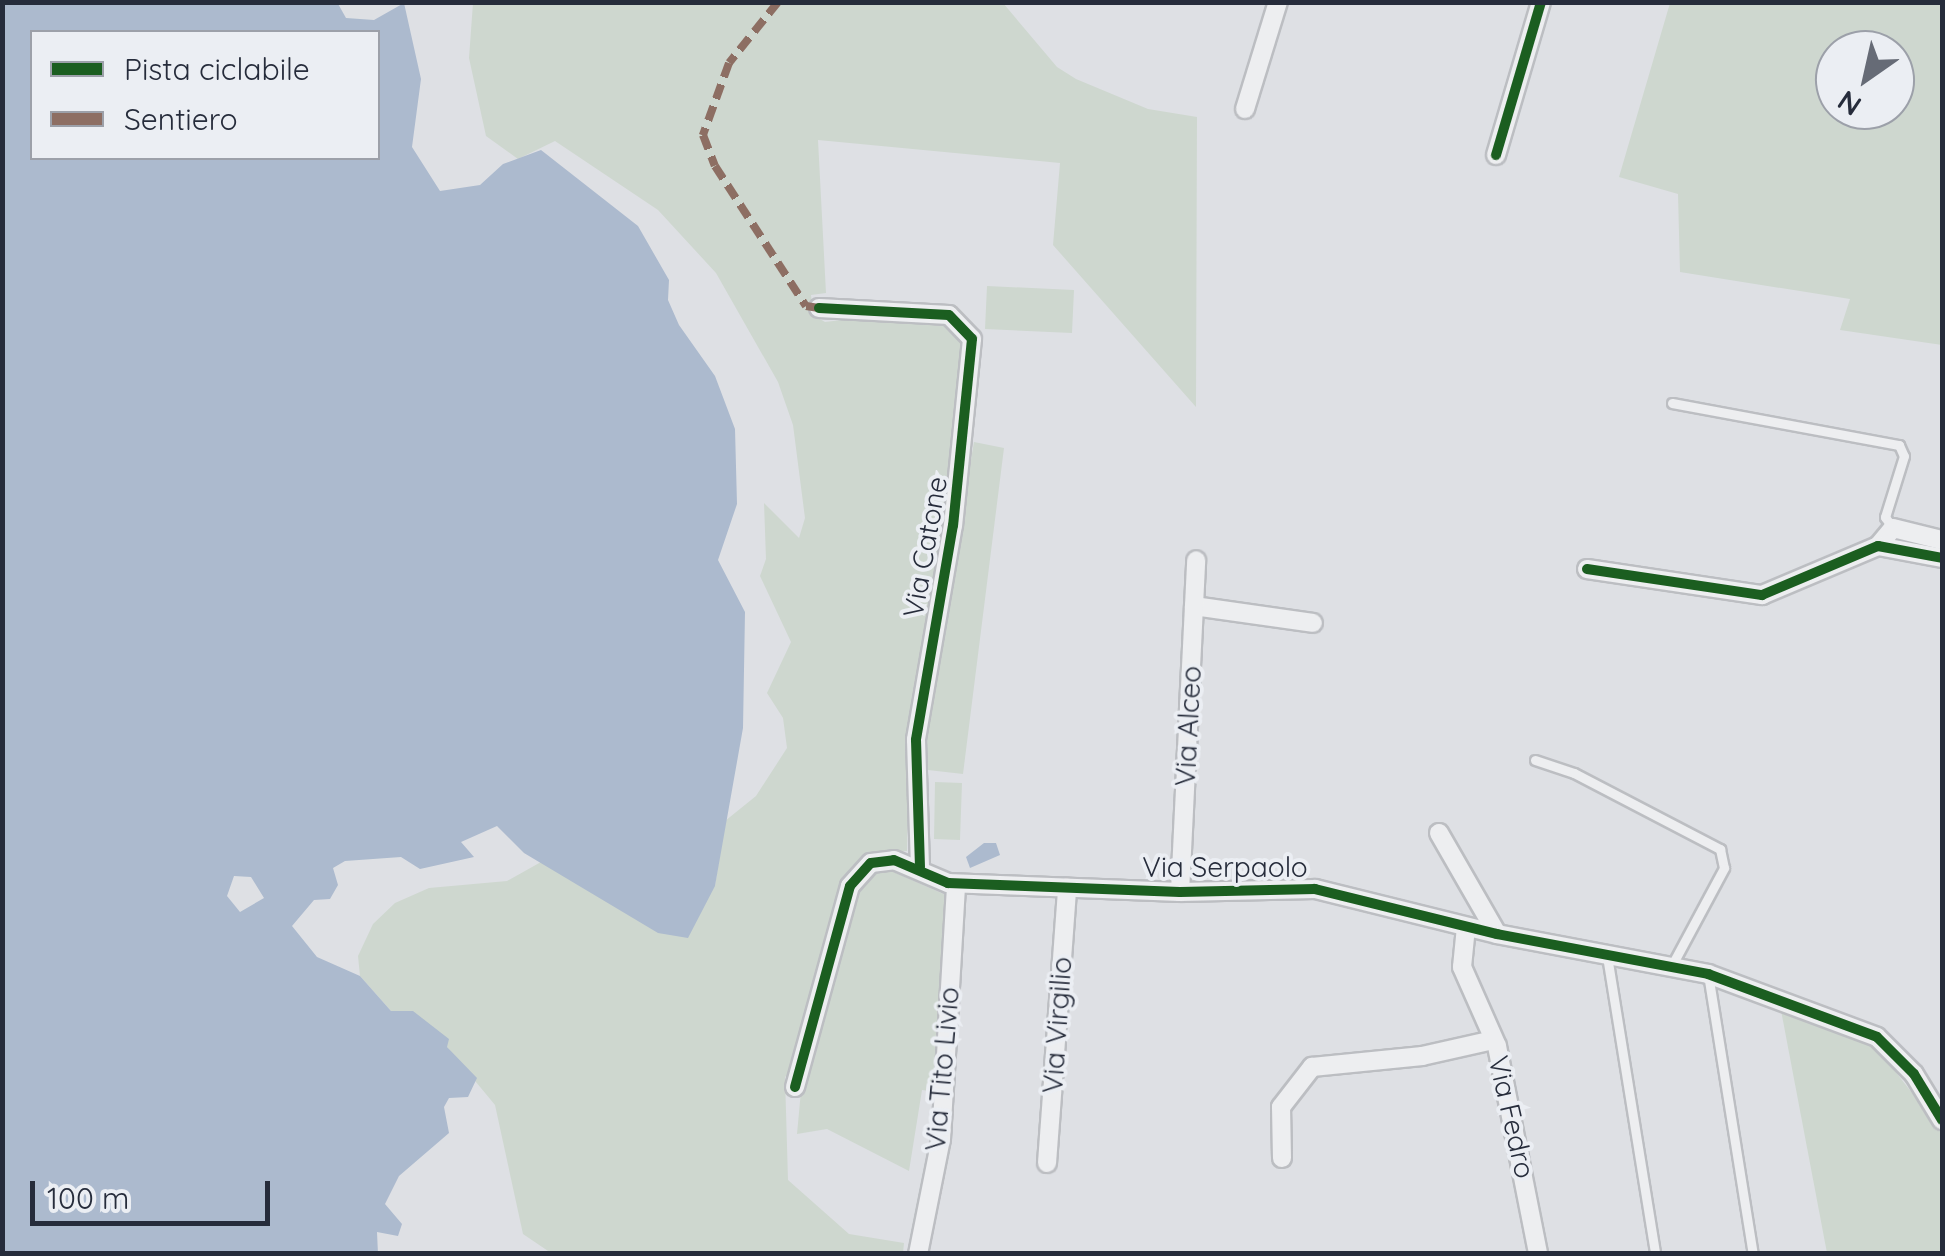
<!DOCTYPE html>
<html>
<head>
<meta charset="utf-8">
<style>
  body { margin:0 }
  #map { position:relative; width:1945px; height:1256px; overflow:hidden; background:#dee0e4; font-family:Quicksand,sans-serif }
  div>[style] { position:absolute }
  .green>* { inset:0; background:#ced7cf }
  .water>* { inset:0; background:#acbace }
  .roads { filter:drop-shadow(2px 0 #bcbec2) drop-shadow(-2px 0 #bcbec2) drop-shadow(0 2px #bcbec2) drop-shadow(0 -2px #bcbec2) }
  .lane>* { height:9px; margin:-4.5px; padding:0 4.5px; transform-origin:4.5px; border-radius:4.5px; background:#edeef0 }
  .street>* { height:18px; margin:-9px; padding:0 9px; transform-origin:9px; border-radius:9px; background:#edeef0 }
  .quiet>* { height:8px; margin-top:-4px; transform-origin:0; background:repeating-linear-gradient(90deg,#8d6e63 0 15px,transparent 0 23px) }
  .cycleway>* { height:10px; margin:-5px; padding:0 5px; transform-origin:5px; border-radius:5px; background:#1b5e20 }
  span { translate:-50% -50%; white-space:nowrap; text-align:center; line-height:1.15; -webkit-text-stroke:8px #ebeef3; paint-order:stroke }
  .street-label { font-size:28px; color:#262c3b }
  .frame { position:absolute; inset:0; border:5px solid #262c3b; pointer-events:none }
  .legend { position:absolute; left:30px; top:30px; width:350px; height:130px; box-sizing:border-box; background:#ebeef3; border:2px solid #9ca0a9; margin:0; padding:12px 18px; list-style:none; font-size:30px; color:#262c3b }
  .legend li { display:flex; align-items:center; gap:20px; height:50px }
  .legend b { width:50px; border:2px solid #9ca0a9 }
  .north { position:absolute; left:1815px; top:30px; width:100px; height:100px; box-sizing:border-box; background:#ebeef3; border:2px solid #9ca0a9; border-radius:50%; rotate:214deg; font-size:28px; font-weight:700; line-height:40px; text-align:center; color:#262c3b }
  .north::after { content:''; display:block; margin:auto; width:35px; height:45px; background:#666b76; clip-path:polygon(50% 0,100% 100%,50% 72%,0 100%) }
  .scale { position:absolute; left:30px; top:1181px; width:240px; height:45px; box-sizing:border-box; border:5px solid #262c3b; border-top:0; padding-left:12px; font-size:30px; line-height:35px; white-space:nowrap; color:#262c3b; -webkit-text-stroke:8px #ebeef3; paint-order:stroke }
</style>
</head>
<body>
<div id="map">
  <div class="green">
    <i style="clip-path:polygon(473px 3px,1003px 3px,1057px 67px,1076px 79px,1148px 109px,1197px 117px,1196px 407px,1053px 245px,1060px 163px,818px 140px,826px 293px,811px 295px,813px 315px,825px 322px,867px 317px,949px 322px,963px 337px,960px 436px,910px 737px,907px 851px,866px 854px,854px 865px,831px 914px,793px 1069px,785px 1077px,788px 1180px,849px 1234px,904px 1243px,903px 1253px,551px 1253px,523px 1234px,495px 1105px,447px 1047px,408px 1016px,391px 1011px,360px 976px,358px 956px,373px 924px,395px 903px,429px 888px,507px 881px,541px 862px,591px 889px,715px 886px,725px 821px,756px 796px,787px 748px,783px 718px,767px 693px,791px 642px,760px 576px,766px 559px,764px 503px,799px 538px,805px 518px,793px 425px,778px 382px,716px 273px,658px 210px,555px 141px,518px 159px,486px 136px,469px 58px)"></i>
    <i style="clip-path:polygon(evenodd,1670px 3px,1942px 3px,1942px 345px,1840px 330px,1850px 299px,1680px 272px,1678px 194px,1619px 177px,1670px 3px,1895px 50px,1895px 110px,1835px 110px,1835px 50px,1895px 50px)"></i>
    <i style="clip-path:polygon(987px 286px,1074px 290px,1072px 333px,985px 329px)"></i>
    <i style="clip-path:polygon(974px 442px,1004px 448px,963px 774px,928px 770px,928px 858px,921px 849px,918px 772px)"></i>
    <i style="clip-path:polygon(935px 782px,962px 783px,960px 840px,934px 839px)"></i>
    <i style="clip-path:polygon(882px 867px,948px 896px,938px 1092px,922px 1090px,909px 1171px,827px 1129px,797px 1134px,802px 1080px,832px 959px,863px 876px)"></i>
    <i style="clip-path:polygon(1780px 1005px,1872px 1042px,1942px 1131px,1942px 1253px,1827px 1253px)"></i>
  </div>
  <div class="water">
    <i style="clip-path:polygon(evenodd,337px 2px,346px 18px,374px 20px,404px 3px,421px 79px,412px 147px,440px 191px,480px 185px,503px 164px,541px 150px,638px 226px,669px 280px,668px 300px,679px 325px,715px 376px,735px 429px,737px 504px,718px 560px,745px 612px,743px 728px,715px 886px,688px 938px,658px 933px,524px 853px,497px 826px,461px 842px,474px 857px,420px 869px,401px 857px,345px 861px,333px 868px,338px 885px,330px 899px,314px 900px,292px 926px,317px 957px,360px 976px,391px 1011px,413px 1011px,449px 1039px,447px 1047px,477px 1078px,468px 1097px,449px 1098px,444px 1107px,449px 1133px,399px 1176px,385px 1204px,402px 1224px,398px 1236px,377px 1232px,378px 1254px,3px 1253px,3px 3px,337px 2px,32px 32px,378px 32px,378px 158px,32px 158px,32px 32px,337px 2px,234px 876px,251px 877px,264px 898px,240px 912px,227px 896px,234px 876px)"></i>
    <i style="clip-path:polygon(984px 843px,996px 843px,1000px 855px,970px 868px,966px 857px)"></i>
  </div>
  <div class="roads">
    <div class="lane">
      <i style="left:1672px;top:403px;width:231px;rotate:10.5deg"></i>
      <i style="left:1899px;top:445px;width:12px;rotate:66deg"></i>
      <i style="left:1904px;top:456px;width:64px;rotate:107.3deg"></i>
      <i style="left:1885px;top:517px;width:14px;rotate:54deg"></i>
      <i style="left:1535px;top:760px;width:41px;rotate:18.4deg"></i>
      <i style="left:1574px;top:773px;width:165px;rotate:27.5deg"></i>
      <i style="left:1720px;top:849px;width:19px;rotate:78deg"></i>
      <i style="left:1724px;top:868px;width:110px;rotate:118.2deg"></i>
      <i style="left:1607px;top:956px;width:302px;rotate:80.8deg"></i>
      <i style="left:1708px;top:974px;width:284px;rotate:80.9deg"></i>
    </div>
    <div class="street">
      <i style="left:1245px;top:109px;width:112px;rotate:-72.9deg"></i>
      <i style="left:1496px;top:155px;width:159px;rotate:-73.6deg"></i>
      <i style="left:819px;top:308px;width:130px;rotate:3.1deg"></i>
      <i style="left:949px;top:315px;width:33px;rotate:46deg"></i>
      <i style="left:972px;top:339px;width:187px;rotate:95.8deg"></i>
      <i style="left:953px;top:525px;width:218px;rotate:99.8deg"></i>
      <i style="left:916px;top:740px;width:127px;rotate:88.2deg"></i>
      <i style="left:1878px;top:546px;width:23px;rotate:-50deg"></i>
      <i style="left:1893px;top:528px;width:50px;rotate:13.8deg"></i>
      <i style="left:1587px;top:569px;width:177px;rotate:8.5deg"></i>
      <i style="left:1762px;top:595px;width:126px;rotate:-22.9deg"></i>
      <i style="left:1878px;top:546px;width:65px;rotate:10.6deg"></i>
      <i style="left:1194px;top:606px;width:120px;rotate:8.1deg"></i>
      <i style="left:1439px;top:833px;width:116px;rotate:60.1deg"></i>
      <i style="left:1180px;top:892px;width:332px;rotate:-87.2deg"></i>
      <i style="left:1466px;top:927px;width:40px;rotate:95.7deg"></i>
      <i style="left:1462px;top:967px;width:86px;rotate:66.1deg"></i>
      <i style="left:1497px;top:1046px;width:212px;rotate:78.8deg"></i>
      <i style="left:795px;top:1087px;width:208px;rotate:-74.7deg"></i>
      <i style="left:850px;top:886px;width:31px;rotate:-48deg"></i>
      <i style="left:871px;top:863px;width:23px;rotate:-7deg"></i>
      <i style="left:894px;top:860px;width:59px;rotate:23.1deg"></i>
      <i style="left:948px;top:883px;width:232px;rotate:2.2deg"></i>
      <i style="left:1180px;top:892px;width:135px;rotate:-1.3deg"></i>
      <i style="left:1315px;top:889px;width:187px;rotate:13.9deg"></i>
      <i style="left:1497px;top:934px;width:215px;rotate:10.7deg"></i>
      <i style="left:1708px;top:974px;width:180px;rotate:20.4deg"></i>
      <i style="left:1877px;top:1037px;width:52px;rotate:45deg"></i>
      <i style="left:1914px;top:1074px;width:54px;rotate:58.7deg"></i>
      <i style="left:1282px;top:1158px;width:51px;rotate:-91.1deg"></i>
      <i style="left:1281px;top:1107px;width:51px;rotate:-52.2deg"></i>
      <i style="left:1312px;top:1067px;width:111px;rotate:-5.7deg"></i>
      <i style="left:1422px;top:1056px;width:73px;rotate:-12.7deg"></i>
      <i style="left:1047px;top:1163px;width:276px;rotate:-85.8deg"></i>
      <i style="left:918px;top:1254px;width:117px;rotate:-78.7deg"></i>
      <i style="left:941px;top:1139px;width:255px;rotate:-86.6deg"></i>
    </div>
  </div>
  <div class="quiet">
    <i style="left:778px;top:2px;width:78px;rotate:128.8deg"></i>
    <i style="left:729px;top:63px;width:77px;rotate:109.9deg"></i>
    <i style="left:703px;top:135px;width:33px;rotate:69deg"></i>
    <i style="left:715px;top:166px;width:167px;rotate:57deg"></i>
    <i style="left:806px;top:306px;width:13px;rotate:9deg"></i>
  </div>
  <div class="cycleway">
    <i style="left:1496px;top:155px;width:159px;rotate:-73.6deg"></i>
    <i style="left:819px;top:308px;width:130px;rotate:3.1deg"></i>
    <i style="left:949px;top:315px;width:33px;rotate:46deg"></i>
    <i style="left:972px;top:339px;width:187px;rotate:95.8deg"></i>
    <i style="left:953px;top:525px;width:218px;rotate:99.8deg"></i>
    <i style="left:916px;top:740px;width:127px;rotate:88.2deg"></i>
    <i style="left:1587px;top:569px;width:177px;rotate:8.5deg"></i>
    <i style="left:1762px;top:595px;width:126px;rotate:-22.9deg"></i>
    <i style="left:1878px;top:546px;width:65px;rotate:10.6deg"></i>
    <i style="left:795px;top:1087px;width:208px;rotate:-74.7deg"></i>
    <i style="left:850px;top:886px;width:31px;rotate:-48deg"></i>
    <i style="left:871px;top:863px;width:23px;rotate:-7deg"></i>
    <i style="left:894px;top:860px;width:59px;rotate:23.1deg"></i>
    <i style="left:948px;top:883px;width:232px;rotate:2.2deg"></i>
    <i style="left:1180px;top:892px;width:135px;rotate:-1.3deg"></i>
    <i style="left:1315px;top:889px;width:187px;rotate:13.9deg"></i>
    <i style="left:1497px;top:934px;width:215px;rotate:10.7deg"></i>
    <i style="left:1708px;top:974px;width:180px;rotate:20.4deg"></i>
    <i style="left:1877px;top:1037px;width:52px;rotate:45deg"></i>
    <i style="left:1914px;top:1074px;width:54px;rotate:58.7deg"></i>
  </div>
  <div class="street-label">
    <span style="left:925px;top:547px;rotate:-80deg">Via Catone</span>
    <span style="left:1188px;top:726px;rotate:-87deg">Via Alceo</span>
    <span style="left:1225px;top:867px">Via Serpaolo</span>
    <span style="left:1057px;top:1025px;rotate:-86deg">Via Virgilio</span>
    <span style="left:942px;top:1069px;rotate:-85deg">Via Tito Livio</span>
    <span style="left:1512px;top:1117px;rotate:77deg">Via Fedro</span>
  </div>
  <div class="frame"></div>
  <ul class="legend">
  <li><b style="height:12px;background:#1b5e20"></b>Pista ciclabile</li>
  <li><b style="height:12px;background:#8d6e63"></b>Sentiero</li>
  </ul>
  <div class="north">N</div>
  <div class="scale">100 m</div>
</div>
</body>
</html>
